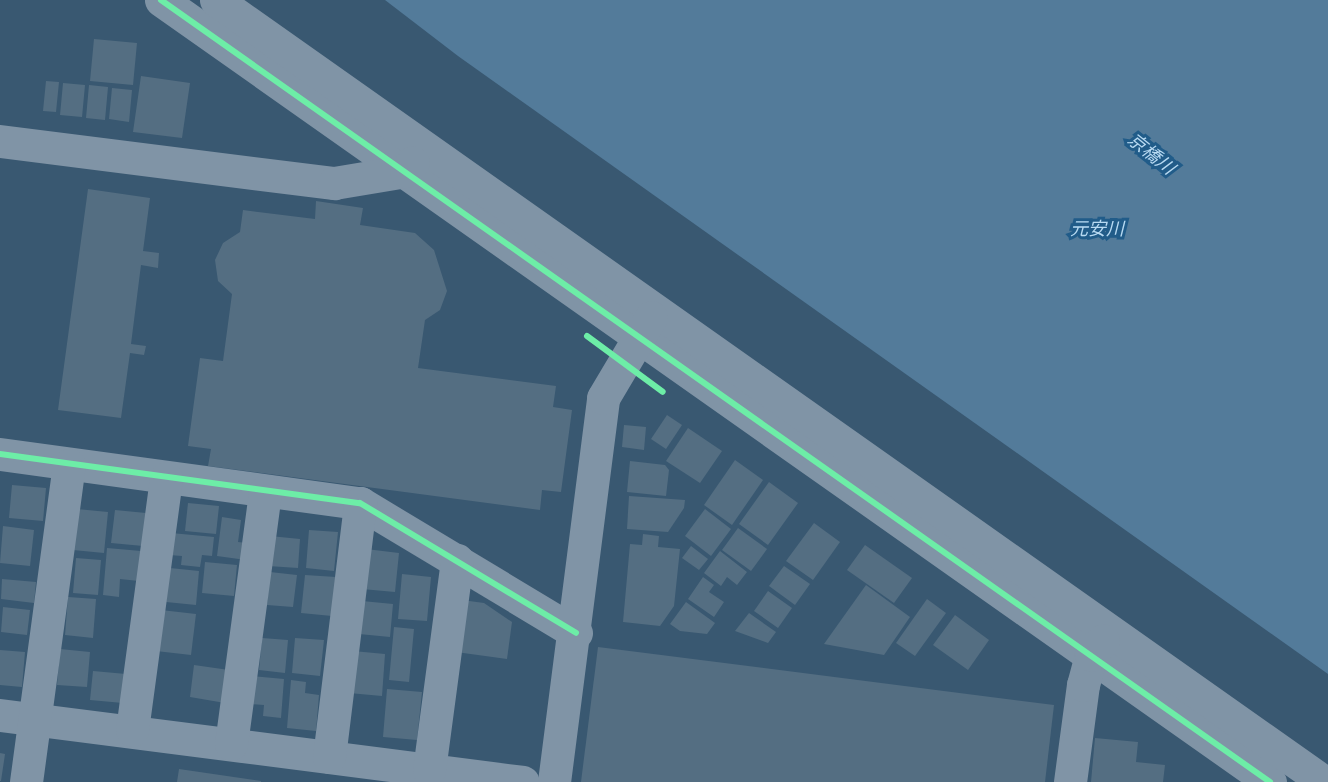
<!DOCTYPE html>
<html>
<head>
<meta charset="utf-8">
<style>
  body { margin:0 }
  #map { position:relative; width:1328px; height:782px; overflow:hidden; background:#395871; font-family:Montserrat,"Noto Sans JP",sans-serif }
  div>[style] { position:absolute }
  .water>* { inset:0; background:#537b9a }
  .building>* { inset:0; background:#546e82 }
  .minor>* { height:33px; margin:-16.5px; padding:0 16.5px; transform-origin:16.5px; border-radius:16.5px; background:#8094a6 }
  .cycleway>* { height:6px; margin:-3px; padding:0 3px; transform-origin:3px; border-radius:3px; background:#6deda7 }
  span { translate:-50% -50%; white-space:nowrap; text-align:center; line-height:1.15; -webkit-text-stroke:6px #215c89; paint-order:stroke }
  .water-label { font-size:18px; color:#b8daf2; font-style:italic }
</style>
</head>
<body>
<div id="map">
  <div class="water">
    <i style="clip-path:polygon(385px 0,1328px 0,1328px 674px,458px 56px)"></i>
  </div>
  <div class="building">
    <i style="clip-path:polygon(94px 39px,137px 43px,133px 85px,90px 81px)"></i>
    <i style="clip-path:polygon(141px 76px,190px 83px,182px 138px,133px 132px)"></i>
    <i style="clip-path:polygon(46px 81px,59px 82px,56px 112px,43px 111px)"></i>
    <i style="clip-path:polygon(63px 83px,85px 85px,82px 117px,60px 115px)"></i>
    <i style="clip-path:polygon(89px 85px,108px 87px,105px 120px,86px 118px)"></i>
    <i style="clip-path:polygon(112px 88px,132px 90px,129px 122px,109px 119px)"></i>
    <i style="clip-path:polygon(88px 189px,150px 198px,143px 251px,159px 253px,158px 268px,141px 265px,131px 344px,146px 346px,144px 355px,130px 353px,121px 418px,58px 410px)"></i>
    <i style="clip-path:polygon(316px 201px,363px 208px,360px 225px,415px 233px,434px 250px,447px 291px,440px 310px,425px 320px,418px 368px,556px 386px,553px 407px,572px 410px,561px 492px,542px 490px,540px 510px,208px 466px,211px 449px,188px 446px,200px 358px,223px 361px,232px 294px,218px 281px,215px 260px,223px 243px,240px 232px,243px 210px,315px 219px)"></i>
    <i style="clip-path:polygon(667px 415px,682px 425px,666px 449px,651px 439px)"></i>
    <i style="clip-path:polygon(624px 425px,646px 427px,644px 450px,622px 447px)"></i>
    <i style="clip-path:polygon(688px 428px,722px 451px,700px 483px,666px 461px)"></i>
    <i style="clip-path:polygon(735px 460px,763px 480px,732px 525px,704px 505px)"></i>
    <i style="clip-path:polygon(630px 461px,665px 465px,669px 470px,666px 496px,627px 492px)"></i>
    <i style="clip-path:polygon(769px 482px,798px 503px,768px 545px,739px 524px)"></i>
    <i style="clip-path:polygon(12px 485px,46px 488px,43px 521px,9px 518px)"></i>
    <i style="clip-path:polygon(629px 496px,685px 500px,684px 508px,668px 532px,627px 529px)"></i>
    <i style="clip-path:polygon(188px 503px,219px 506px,216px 534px,185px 531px)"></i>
    <i style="clip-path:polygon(77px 509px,108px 512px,104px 553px,73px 550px)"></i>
    <i style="clip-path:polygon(705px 509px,731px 529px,711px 556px,685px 536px)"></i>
    <i style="clip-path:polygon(115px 510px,146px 513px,143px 546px,111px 543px)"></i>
    <i style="clip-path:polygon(222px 517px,241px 520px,238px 542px,247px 543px,246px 560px,217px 556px)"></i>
    <i style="clip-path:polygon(814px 523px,840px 542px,813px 580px,786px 561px)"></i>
    <i style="clip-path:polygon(3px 526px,34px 530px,30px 566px,0 563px)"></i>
    <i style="clip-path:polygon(738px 528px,767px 549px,751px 571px,722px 550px)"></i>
    <i style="clip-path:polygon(309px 530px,338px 532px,334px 571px,306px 568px)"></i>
    <i style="clip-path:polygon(171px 533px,214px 537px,212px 556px,202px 555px,200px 567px,181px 565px,182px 556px,169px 555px)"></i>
    <i style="clip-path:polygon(643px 534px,659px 536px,658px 547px,680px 549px,674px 606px,660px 626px,623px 622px,630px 544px,642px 545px)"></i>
    <i style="clip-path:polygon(270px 536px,300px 539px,298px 568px,268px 566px)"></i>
    <i style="clip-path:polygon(865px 545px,912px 578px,894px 603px,847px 570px)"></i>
    <i style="clip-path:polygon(691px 546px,708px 559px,699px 570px,682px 558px)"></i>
    <i style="clip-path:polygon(107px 548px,141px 551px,139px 581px,120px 579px,119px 597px,103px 595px)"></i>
    <i style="clip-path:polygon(366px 549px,399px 553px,395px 592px,362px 589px)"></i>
    <i style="clip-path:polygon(720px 551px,747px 572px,737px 585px,727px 577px,721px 586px,704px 573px)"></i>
    <i style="clip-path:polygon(76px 558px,101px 560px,98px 595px,73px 593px)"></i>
    <i style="clip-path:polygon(205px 562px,237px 565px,234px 596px,202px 593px)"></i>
    <i style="clip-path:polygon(784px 566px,810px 584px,795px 605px,769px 586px)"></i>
    <i style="clip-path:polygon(170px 568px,199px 571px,196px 605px,166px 602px)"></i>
    <i style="clip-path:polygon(270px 572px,297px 575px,293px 607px,267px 605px)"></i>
    <i style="clip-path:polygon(402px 574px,431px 577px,427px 621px,398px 619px)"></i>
    <i style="clip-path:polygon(305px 575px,336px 577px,332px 616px,301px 613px)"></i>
    <i style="clip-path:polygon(703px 577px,714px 585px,709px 592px,724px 602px,714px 617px,688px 599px)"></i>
    <i style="clip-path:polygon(2px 579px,36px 582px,34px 603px,1px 599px)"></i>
    <i style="clip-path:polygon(866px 585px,910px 617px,884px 655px,824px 644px)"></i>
    <i style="clip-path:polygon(768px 591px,792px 608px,778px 628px,754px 611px)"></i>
    <i style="clip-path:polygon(68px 597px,96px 599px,93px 638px,65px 635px)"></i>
    <i style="clip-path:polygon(927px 599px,946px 613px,915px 656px,896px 643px)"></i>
    <i style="clip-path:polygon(462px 600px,484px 603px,512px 622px,507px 659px,456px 652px)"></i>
    <i style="clip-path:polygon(362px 601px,393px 604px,390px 637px,359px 634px)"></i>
    <i style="clip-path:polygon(686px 602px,715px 623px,707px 634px,680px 631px,670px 624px)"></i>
    <i style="clip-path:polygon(3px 607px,30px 610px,27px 635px,1px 632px)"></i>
    <i style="clip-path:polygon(161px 610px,196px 614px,191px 655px,156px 651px)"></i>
    <i style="clip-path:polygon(749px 613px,776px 632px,768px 643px,735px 631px)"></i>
    <i style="clip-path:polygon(955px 615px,989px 640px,968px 670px,933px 645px)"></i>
    <i style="clip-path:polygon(394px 627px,414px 629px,409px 682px,389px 680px)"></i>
    <i style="clip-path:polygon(262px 638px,288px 640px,285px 673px,259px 670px)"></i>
    <i style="clip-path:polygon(295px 638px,324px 640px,320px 676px,292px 673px)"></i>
    <i style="clip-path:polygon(598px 647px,1054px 705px,1045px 782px,581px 782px)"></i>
    <i style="clip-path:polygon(60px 649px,90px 652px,87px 687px,57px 685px)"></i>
    <i style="clip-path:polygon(0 650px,25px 652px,22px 687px,0 685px)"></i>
    <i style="clip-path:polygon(353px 651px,385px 654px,382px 696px,349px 693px)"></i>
    <i style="clip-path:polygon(194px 665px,229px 670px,225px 703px,190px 697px)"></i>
    <i style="clip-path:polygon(93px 671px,126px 674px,123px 703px,90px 700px)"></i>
    <i style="clip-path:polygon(252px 676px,284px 679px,281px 718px,263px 716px,264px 705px,250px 704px)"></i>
    <i style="clip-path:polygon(291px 680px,306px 682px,305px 693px,319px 695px,316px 731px,287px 728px)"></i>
    <i style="clip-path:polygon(387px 689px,422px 692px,417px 740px,383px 737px)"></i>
    <i style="clip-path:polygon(1095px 738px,1138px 742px,1136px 762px,1165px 765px,1163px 782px,1091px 782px)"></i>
    <i style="clip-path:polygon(0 753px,5px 754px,1px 781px,0 781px)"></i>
    <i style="clip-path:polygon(179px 769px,261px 781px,261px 782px,177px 782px)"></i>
  </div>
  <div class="minor">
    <i style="left:161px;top:0;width:1357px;rotate:35.19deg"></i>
    <i style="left:216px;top:0;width:1356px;rotate:35.21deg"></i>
    <i style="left:0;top:141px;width:337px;rotate:7.2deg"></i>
    <i style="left:334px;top:183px;width:73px;rotate:-9.5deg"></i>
    <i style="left:406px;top:171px;width:11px;rotate:-52deg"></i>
    <i style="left:0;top:454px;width:363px;rotate:7.8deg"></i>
    <i style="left:360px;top:503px;width:252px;rotate:31deg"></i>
    <i style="left:0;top:715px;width:527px;rotate:7.3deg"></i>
    <i style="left:132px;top:730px;width:254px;rotate:-82.3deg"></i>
    <i style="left:231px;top:744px;width:255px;rotate:-82.3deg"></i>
    <i style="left:329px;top:757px;width:256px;rotate:-83deg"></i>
    <i style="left:429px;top:770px;width:212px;rotate:-82.4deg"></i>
    <i style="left:26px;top:782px;width:320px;rotate:-82.3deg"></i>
    <i style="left:554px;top:782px;width:387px;rotate:-82.7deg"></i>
    <i style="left:603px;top:398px;width:94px;rotate:-59.3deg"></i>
    <i style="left:1070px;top:782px;width:98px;rotate:-82.4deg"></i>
    <i style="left:1083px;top:685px;width:31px;rotate:-75deg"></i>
    <i style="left:1091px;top:655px;width:19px;rotate:-51deg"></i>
  </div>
  <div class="cycleway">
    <i style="left:161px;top:0;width:1357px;rotate:35.19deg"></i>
    <i style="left:587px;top:336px;width:94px;rotate:36.4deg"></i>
    <i style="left:0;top:454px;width:363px;rotate:7.8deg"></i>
    <i style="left:360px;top:503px;width:252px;rotate:31deg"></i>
  </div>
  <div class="water-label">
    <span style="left:1151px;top:154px;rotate:39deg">京橋川</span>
    <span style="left:1097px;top:229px">元安川</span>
  </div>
</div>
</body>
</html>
